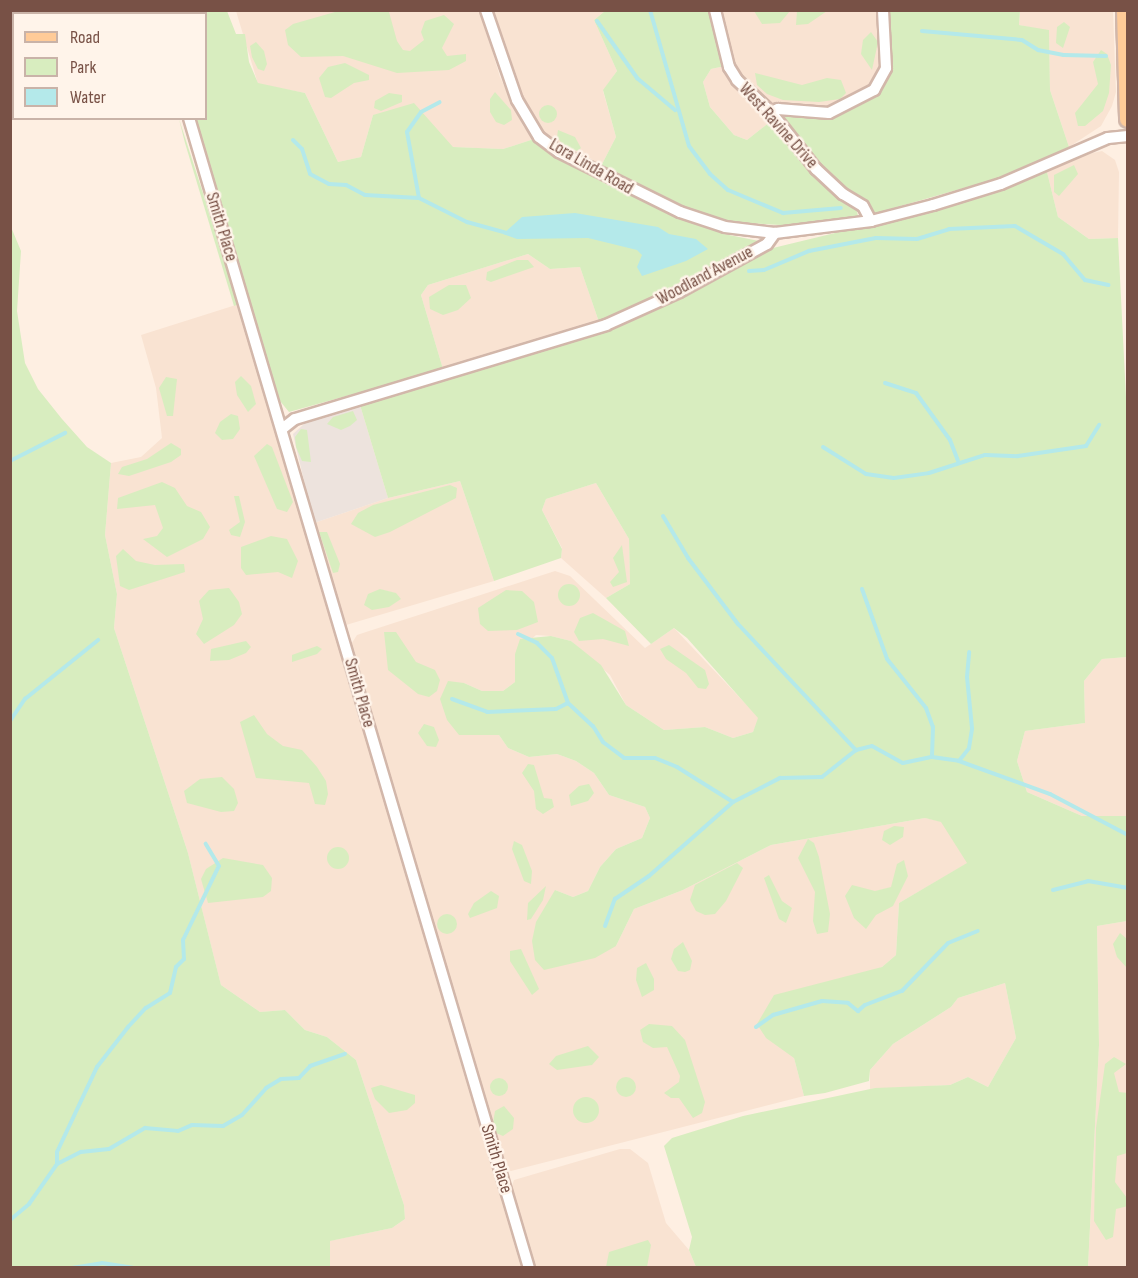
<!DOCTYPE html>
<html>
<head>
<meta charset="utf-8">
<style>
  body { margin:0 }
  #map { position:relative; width:1138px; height:1278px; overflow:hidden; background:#feefe2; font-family:"Sofia Sans Condensed",sans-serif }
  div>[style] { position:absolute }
  .residential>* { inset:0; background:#f9e3d2 }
  .industrial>* { inset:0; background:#ede3dd }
  .green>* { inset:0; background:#d8edbf }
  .round { border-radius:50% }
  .water>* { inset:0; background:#b4e9ea }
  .stream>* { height:4px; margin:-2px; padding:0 2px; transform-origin:2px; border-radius:2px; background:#b4e9ea }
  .roads { filter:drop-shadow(2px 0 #d2b7aa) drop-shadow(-2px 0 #d2b7aa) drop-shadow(0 2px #d2b7aa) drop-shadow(0 -2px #d2b7aa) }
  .minor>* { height:10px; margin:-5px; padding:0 5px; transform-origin:5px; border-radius:5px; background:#fff }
  .primary>* { height:16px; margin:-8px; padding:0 8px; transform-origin:8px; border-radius:8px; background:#ffcb98 }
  span { translate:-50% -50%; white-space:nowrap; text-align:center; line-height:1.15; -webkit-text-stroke:5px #fff4ea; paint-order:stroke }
  .street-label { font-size:18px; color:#785146 }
  .frame { position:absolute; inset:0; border:12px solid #785146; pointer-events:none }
  .legend { position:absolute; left:12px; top:12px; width:195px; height:108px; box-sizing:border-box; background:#fff4ea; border:2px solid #c9b3a8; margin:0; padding:8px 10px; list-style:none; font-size:18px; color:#785146 }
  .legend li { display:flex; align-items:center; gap:12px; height:30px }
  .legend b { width:30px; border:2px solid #c9b3a8 }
</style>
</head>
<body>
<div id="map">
  <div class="residential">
    <i style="clip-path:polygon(236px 11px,480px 11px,500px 77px,523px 126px,534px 139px,503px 149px,453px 147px,373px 115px,361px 157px,338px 162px,305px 93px,258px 84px)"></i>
    <i style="clip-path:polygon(493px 11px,605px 11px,594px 20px,617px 71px,603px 91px,616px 137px,600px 168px,555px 143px,532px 118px,519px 95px)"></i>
    <i style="clip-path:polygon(719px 11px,880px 11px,883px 68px,872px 89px,832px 109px,773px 106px,743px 81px,735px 69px)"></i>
    <i style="clip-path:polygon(1020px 11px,1113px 11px,1116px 92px,1112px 106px,1101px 126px,1069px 147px,1050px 90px,1049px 31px,1019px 25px)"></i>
    <i style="clip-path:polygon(725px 66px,731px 82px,757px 103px,771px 121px,747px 140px,734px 135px,710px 107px,703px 82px,711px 69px)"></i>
    <i style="clip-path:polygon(1102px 151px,1115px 160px,1119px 172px,1118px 238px,1089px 239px,1058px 217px,1047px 172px,1084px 155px)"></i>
    <i style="clip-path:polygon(528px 254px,550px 269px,580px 267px,599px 322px,443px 369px,421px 295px,428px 285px)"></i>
    <i style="clip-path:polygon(239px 304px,462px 1067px,521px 1267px,330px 1267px,329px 1241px,392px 1228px,405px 1219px,404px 1205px,356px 1060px,327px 1037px,305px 1030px,285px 1010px,260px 1012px,221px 985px,188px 853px,114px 628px,117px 594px,105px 535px,111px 463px,141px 457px,162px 438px,156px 388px,141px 335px)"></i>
    <i style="clip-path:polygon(460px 481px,494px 581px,346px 625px,314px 523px,388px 498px)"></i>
    <i style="clip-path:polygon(596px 483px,629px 539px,630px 584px,606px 598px,561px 558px,562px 548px,542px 510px,546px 499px)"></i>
    <i style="clip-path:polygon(555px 571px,570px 576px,645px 648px,674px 628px,759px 718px,753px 732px,733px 738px,705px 727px,664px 730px,626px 705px,610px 675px,571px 641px,551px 636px,536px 635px,515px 654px,518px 671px,515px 682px,503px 691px,482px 691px,464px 683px,459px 735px,499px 735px,508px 748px,529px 757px,557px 754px,576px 761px,594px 773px,609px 795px,645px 807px,650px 818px,642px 838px,616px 849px,600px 867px,588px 891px,573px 897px,555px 890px,616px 946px,634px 909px,683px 890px,771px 845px,925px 818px,941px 821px,968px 863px,899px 903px,896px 955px,882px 967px,862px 975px,794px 1058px,804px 1096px,511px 1171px,505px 1169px,499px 1153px,350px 646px,357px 635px,366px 632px)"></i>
    <i style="clip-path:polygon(1127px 657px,1127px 816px,1082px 816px,1027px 792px,1017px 761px,1025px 731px,1085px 723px,1084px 681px,1102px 659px)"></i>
    <i style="clip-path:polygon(1127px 921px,1127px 1267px,1088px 1268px,1099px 1045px,1097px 926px)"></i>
    <i style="clip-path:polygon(1005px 983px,1016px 1038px,988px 1087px,968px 1077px,950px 1085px,870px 1089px,870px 1070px,893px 1044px,951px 1007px,958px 998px)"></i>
    <i style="clip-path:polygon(620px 1149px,630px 1149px,648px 1163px,666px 1223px,689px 1250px,696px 1267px,536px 1267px,510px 1192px,514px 1180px)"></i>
  </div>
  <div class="industrial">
    <i style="clip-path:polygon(360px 405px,388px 498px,314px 523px,293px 434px,304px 424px)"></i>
  </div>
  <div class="green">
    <i style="clip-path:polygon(342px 10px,389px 12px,397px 41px,403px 50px,410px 51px,424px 40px,421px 32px,425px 21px,444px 15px,454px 24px,442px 48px,447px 56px,466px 54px,466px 61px,449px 70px,397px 73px,343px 56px,301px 57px,288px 45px,285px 30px,293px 24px)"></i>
    <i style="clip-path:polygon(162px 11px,227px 11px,236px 34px,245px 34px,249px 62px,258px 83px,305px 93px,338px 162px,361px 157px,373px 115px,414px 103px,453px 147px,503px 149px,534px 139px,557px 156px,628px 194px,724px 234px,759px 241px,674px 289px,599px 322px,580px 267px,550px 269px,528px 254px,428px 285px,421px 295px,443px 369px,289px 412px,280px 401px,195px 119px,206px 118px,206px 14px)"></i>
    <i style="clip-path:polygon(605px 11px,710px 11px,725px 66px,711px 69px,703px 82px,710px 107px,734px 135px,747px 140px,771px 121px,856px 207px,858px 216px,800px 226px,726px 222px,678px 206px,600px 168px,616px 137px,603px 90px,617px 71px,594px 20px)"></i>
    <i style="clip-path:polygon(754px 11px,790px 11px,780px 23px,762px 24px)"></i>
    <i style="clip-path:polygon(797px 11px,797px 10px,827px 11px,808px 24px,796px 25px)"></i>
    <i style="clip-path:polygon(886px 11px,1020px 11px,1019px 25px,1049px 30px,1050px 90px,1069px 147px,999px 178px,876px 213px,845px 191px,818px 166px,778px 116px,830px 117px,877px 92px,889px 67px)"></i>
    <i style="clip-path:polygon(1064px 22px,1070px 27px,1063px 48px,1056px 43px,1057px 27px)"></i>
    <i style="clip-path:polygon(871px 32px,878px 42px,872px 70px,861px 54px,863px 40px)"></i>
    <i style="clip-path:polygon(256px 42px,264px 51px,267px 64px,264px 71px,258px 69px,252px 57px,250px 46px)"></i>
    <i style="clip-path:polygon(1101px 50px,1107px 54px,1111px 65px,1109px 93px,1103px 111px,1085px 126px,1078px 126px,1075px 113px,1098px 84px,1093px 62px)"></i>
    <i style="clip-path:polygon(345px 63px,369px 75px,369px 80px,354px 83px,331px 98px,325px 97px,319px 78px,328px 67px)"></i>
    <i style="clip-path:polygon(755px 73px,802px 85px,827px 78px,841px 80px,846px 93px,840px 99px,819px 102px,783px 100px,767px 94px,757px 85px)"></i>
    <i style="clip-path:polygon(495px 92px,511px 110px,512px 120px,504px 125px,496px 122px,490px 112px,490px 99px)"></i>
    <i style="clip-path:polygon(389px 93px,402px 95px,402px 102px,381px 111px,374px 108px,375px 101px)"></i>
    <i class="round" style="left:539px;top:105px;width:18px;height:18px"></i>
    <i style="clip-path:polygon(179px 119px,239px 304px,234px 306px,185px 143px)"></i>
    <i style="clip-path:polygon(558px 130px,575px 137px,581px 148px,577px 151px,564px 146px,557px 137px)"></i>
    <i style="clip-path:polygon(1074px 165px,1078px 174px,1059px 196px,1054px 192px,1054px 175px)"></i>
    <i style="clip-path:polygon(1047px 172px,1058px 217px,1089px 239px,1118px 238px,1127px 417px,1127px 657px,1102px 659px,1084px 681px,1085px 723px,1025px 731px,1017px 761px,1027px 792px,1082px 816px,1127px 816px,1127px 921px,1097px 926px,1099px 1045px,1088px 1267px,696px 1267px,689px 1250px,692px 1237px,664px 1146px,672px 1138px,743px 1116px,875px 1088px,950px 1085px,968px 1077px,988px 1087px,1016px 1038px,1005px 983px,958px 998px,951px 1007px,893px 1044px,870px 1070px,869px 1081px,825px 1093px,804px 1096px,794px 1058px,766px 1038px,757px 1024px,774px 995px,882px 967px,896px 955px,899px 903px,967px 863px,941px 822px,925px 818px,771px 845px,683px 890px,634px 909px,616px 946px,595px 958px,544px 970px,535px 960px,532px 941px,536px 922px,555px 890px,573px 897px,588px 891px,600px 867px,616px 849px,642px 838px,650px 818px,645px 807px,609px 795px,594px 773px,576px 761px,557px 754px,529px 757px,508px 748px,499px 735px,459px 735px,447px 720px,440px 699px,448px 681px,464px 683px,482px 691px,503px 691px,515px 682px,515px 654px,520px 639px,551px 636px,571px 641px,601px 665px,626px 705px,664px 730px,705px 727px,733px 738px,753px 732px,758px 718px,687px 638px,674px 628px,651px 644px,606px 598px,630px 584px,629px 539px,596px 483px,546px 499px,542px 510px,562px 549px,561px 558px,494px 581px,460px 481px,388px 498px,360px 405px,609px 330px,683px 296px,773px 248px,963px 202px)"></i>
    <i style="clip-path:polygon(11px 227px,21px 251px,17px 311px,25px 363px,38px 389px,62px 419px,87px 447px,111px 463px,105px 535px,117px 594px,114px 628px,188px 853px,221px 985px,260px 1012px,285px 1010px,305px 1030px,327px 1037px,356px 1060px,404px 1205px,405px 1219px,392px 1228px,330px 1241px,330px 1267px,11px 1267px)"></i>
    <i style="clip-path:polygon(517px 260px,528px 260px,534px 267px,491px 282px,486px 280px,487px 272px)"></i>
    <i style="clip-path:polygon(449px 285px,466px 285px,471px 298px,458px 310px,443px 315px,430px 309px,429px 297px)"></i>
    <i style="clip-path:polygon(241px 376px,251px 386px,256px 404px,248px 412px,237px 395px,235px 382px)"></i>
    <i style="clip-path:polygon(166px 377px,177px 379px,173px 416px,167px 416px,159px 388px)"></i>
    <i style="clip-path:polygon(353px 411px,357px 420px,350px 426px,341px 430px,327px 424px,333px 417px)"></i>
    <i style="clip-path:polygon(231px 414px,238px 416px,240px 429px,233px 439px,222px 440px,215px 433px,220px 422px)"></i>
    <i style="clip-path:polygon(301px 429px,307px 430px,311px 462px,302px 461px,296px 447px,295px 437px)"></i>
    <i style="clip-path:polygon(171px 443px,181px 449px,181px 455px,171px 462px,129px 476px,118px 474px,122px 467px,147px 459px)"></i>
    <i style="clip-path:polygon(267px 444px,272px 447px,293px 502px,287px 512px,277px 509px,254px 456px)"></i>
    <i style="clip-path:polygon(162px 482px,175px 488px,187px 506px,201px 512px,210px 527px,203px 539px,167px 557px,143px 539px,157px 536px,163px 528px,155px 505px,117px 509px,118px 498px)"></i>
    <i style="clip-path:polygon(450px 485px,457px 488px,456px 498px,390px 532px,375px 537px,351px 524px,358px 513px,373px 505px)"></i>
    <i style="clip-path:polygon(234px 496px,239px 496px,245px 522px,240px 537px,231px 535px,229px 530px,240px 522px)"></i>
    <i style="clip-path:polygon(319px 532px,327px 532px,340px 564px,338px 572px,333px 573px)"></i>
    <i style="clip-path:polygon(271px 536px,287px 539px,298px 561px,292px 578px,278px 572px,246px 575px,241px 568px,241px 547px)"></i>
    <i style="clip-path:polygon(622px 545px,627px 582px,613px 587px,610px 582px,619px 572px,613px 558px)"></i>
    <i style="clip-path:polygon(123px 549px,136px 561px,155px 565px,184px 564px,185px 572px,129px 590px,120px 586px,116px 556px)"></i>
    <i class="round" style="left:558px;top:584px;width:22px;height:22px"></i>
    <i style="clip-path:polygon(229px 588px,239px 602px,242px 614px,234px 625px,204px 644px,196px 634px,203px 619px,199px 601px,209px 590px)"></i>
    <i style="clip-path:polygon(380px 589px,396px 593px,401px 599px,389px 607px,372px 610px,364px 605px,368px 594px)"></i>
    <i style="clip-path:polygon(506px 590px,522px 591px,534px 602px,538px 622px,517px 630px,488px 631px,480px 624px,478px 608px)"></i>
    <i style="clip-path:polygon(593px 613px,625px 631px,629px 646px,603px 639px,579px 641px,574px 632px,580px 618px)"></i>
    <i style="clip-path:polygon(384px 632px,396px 632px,416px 662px,435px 670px,440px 680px,437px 691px,429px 697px,418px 694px,388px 670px)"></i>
    <i style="clip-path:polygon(246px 641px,251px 647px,246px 653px,229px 660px,210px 661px,211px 649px)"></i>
    <i style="clip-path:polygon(669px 645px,705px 670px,709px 684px,706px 689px,698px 688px,686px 673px,666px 659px,660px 649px)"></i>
    <i style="clip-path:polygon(317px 646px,322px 649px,317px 654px,292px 662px,292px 655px)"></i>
    <i style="clip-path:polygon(254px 715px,267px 734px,283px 746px,302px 750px,317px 767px,326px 781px,328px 794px,325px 805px,315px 804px,309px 783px,256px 778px,240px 722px)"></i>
    <i style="clip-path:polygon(424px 724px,434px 727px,439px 740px,436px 747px,427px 746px,418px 733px)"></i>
    <i style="clip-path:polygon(528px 764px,534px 765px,544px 798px,552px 799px,554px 807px,543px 814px,536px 809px,534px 791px,522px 773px)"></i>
    <i style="clip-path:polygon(222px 777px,234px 789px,238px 803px,234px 811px,221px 812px,187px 803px,184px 791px,200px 779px)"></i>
    <i style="clip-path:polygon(589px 784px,594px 793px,588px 801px,571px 806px,569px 795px,579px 786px)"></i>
    <i style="clip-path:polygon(894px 826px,904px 827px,903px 837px,890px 845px,882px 840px,884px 831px)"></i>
    <i style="clip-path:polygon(808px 839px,814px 843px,819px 857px,830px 914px,828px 932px,817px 934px,813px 921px,815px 892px,798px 858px)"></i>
    <i style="clip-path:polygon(514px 841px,522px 845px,532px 871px,531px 884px,524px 881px,512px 849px)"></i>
    <i class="round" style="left:327px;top:847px;width:22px;height:22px"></i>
    <i style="clip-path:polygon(223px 858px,263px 865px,272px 878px,271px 891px,263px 897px,208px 903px,201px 879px,206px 869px)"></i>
    <i style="clip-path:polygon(904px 860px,908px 876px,893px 906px,876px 915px,866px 929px,854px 918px,845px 896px,852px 885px,875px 891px,891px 887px,897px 864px)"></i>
    <i style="clip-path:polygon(737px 863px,743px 868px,726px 901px,715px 914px,705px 915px,696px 911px,690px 900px,695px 885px)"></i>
    <i style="clip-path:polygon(769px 875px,782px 901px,792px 908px,786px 923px,779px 919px,764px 878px)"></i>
    <i style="clip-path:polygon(546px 886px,543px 900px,531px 919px,527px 920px,528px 903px)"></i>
    <i style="clip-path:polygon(491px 891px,499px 896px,497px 908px,470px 918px,468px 914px,474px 903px)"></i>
    <i class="round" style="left:437px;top:914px;width:20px;height:20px"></i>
    <i style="clip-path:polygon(1120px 933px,1127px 939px,1127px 968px,1117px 957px,1113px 944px)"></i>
    <i style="clip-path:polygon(683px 942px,692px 961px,690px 970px,685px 972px,678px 971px,671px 959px,674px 949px)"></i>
    <i style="clip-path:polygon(521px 949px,539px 989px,532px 995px,510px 961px,510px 951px)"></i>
    <i style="clip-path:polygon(646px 963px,654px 979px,654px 990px,642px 997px,636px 980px,637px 968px)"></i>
    <i style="clip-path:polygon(649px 1024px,672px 1026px,685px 1040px,705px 1102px,702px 1113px,693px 1118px,679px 1098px,671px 1098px,664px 1093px,679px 1082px,680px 1076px,667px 1047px,653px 1048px,643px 1042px,640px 1030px)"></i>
    <i style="clip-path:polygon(588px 1046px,599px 1057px,592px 1065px,557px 1070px,549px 1064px,556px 1056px)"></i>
    <i style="clip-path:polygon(1114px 1057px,1126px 1064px,1114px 1073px,1119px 1092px,1128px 1093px,1127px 1153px,1117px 1156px,1115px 1182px,1127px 1198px,1128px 1206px,1116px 1209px,1113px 1237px,1106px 1240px,1094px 1221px,1096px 1128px,1105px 1064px)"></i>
    <i class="round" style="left:616px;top:1077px;width:20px;height:20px"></i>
    <i class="round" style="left:490px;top:1078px;width:18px;height:18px"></i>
    <i style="clip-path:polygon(381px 1085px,415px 1095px,415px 1103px,407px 1110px,389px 1113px,375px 1099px,371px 1088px)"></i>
    <i class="round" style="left:573px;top:1097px;width:26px;height:26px"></i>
    <i style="clip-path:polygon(504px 1106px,514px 1118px,513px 1129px,503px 1136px,496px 1133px,493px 1123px,495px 1111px)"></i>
    <i style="clip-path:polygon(648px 1240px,651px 1245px,647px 1267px,606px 1267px,609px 1252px)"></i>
  </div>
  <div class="water">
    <i style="clip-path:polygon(575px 213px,658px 227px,669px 234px,696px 239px,708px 249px,686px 261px,642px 276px,637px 267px,642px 255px,637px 250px,588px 238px,517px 239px,503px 234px,522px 217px)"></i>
  </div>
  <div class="stream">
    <i style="left:650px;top:10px;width:141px;rotate:74deg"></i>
    <i style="left:689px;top:146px;width:35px;rotate:53deg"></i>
    <i style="left:710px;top:174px;width:24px;rotate:42deg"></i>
    <i style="left:728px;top:190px;width:60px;rotate:22.7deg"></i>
    <i style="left:783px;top:213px;width:58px;rotate:-4.9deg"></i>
    <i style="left:597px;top:21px;width:70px;rotate:54.9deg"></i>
    <i style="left:637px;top:78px;width:50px;rotate:40.1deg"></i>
    <i style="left:922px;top:31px;width:100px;rotate:5.1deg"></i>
    <i style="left:1022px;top:40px;width:19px;rotate:32deg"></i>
    <i style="left:1038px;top:50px;width:26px;rotate:11deg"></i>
    <i style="left:1064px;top:55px;width:42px;rotate:1.4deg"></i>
    <i style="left:293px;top:140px;width:13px;rotate:45deg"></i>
    <i style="left:302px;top:149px;width:26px;rotate:72deg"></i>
    <i style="left:310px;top:174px;width:21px;rotate:28deg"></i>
    <i style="left:329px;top:184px;width:17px;rotate:3deg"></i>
    <i style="left:346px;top:185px;width:21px;rotate:28deg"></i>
    <i style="left:365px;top:195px;width:54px;rotate:3.2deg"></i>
    <i style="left:419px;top:198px;width:54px;rotate:26.6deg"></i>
    <i style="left:467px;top:222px;width:41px;rotate:15.4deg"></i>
    <i style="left:419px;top:198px;width:67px;rotate:-100.3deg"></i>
    <i style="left:407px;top:132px;width:24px;rotate:-55deg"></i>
    <i style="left:421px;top:112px;width:21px;rotate:-28deg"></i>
    <i style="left:749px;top:271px;width:15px;rotate:-4deg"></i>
    <i style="left:764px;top:270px;width:49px;rotate:-22.9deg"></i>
    <i style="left:809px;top:251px;width:68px;rotate:-11deg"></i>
    <i style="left:876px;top:238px;width:41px;rotate:1.4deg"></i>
    <i style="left:917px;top:239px;width:34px;rotate:-17deg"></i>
    <i style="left:949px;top:229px;width:66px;rotate:-2.6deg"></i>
    <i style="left:1015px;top:226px;width:56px;rotate:30.3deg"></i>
    <i style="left:1063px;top:254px;width:34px;rotate:50deg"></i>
    <i style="left:1085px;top:280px;width:24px;rotate:12deg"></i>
    <i style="left:885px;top:383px;width:33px;rotate:18deg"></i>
    <i style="left:916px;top:393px;width:58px;rotate:54.1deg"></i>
    <i style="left:950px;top:440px;width:22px;rotate:69deg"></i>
    <i style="left:823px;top:447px;width:51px;rotate:32.1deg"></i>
    <i style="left:866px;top:474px;width:28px;rotate:8deg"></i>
    <i style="left:894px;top:478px;width:35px;rotate:-8deg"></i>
    <i style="left:929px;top:473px;width:59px;rotate:-17.8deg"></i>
    <i style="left:985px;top:455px;width:33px;rotate:2deg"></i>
    <i style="left:1018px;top:456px;width:69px;rotate:-8.4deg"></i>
    <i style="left:1086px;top:446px;width:25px;rotate:-58deg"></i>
    <i style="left:10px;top:461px;width:62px;rotate:-27deg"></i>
    <i style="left:663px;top:516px;width:49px;rotate:59.2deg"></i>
    <i style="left:688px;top:558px;width:83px;rotate:52.9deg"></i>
    <i style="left:738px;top:624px;width:173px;rotate:46.9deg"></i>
    <i style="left:862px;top:589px;width:74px;rotate:70.3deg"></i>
    <i style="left:887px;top:659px;width:63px;rotate:51.5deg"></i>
    <i style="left:926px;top:708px;width:20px;rotate:70deg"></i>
    <i style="left:933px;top:727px;width:30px;rotate:92deg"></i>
    <i style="left:518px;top:634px;width:21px;rotate:25deg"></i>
    <i style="left:537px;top:643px;width:21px;rotate:45deg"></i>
    <i style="left:552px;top:658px;width:48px;rotate:70.4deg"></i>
    <i style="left:568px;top:703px;width:34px;rotate:43deg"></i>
    <i style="left:593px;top:726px;width:19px;rotate:58deg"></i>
    <i style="left:603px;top:742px;width:26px;rotate:37deg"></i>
    <i style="left:624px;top:758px;width:31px"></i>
    <i style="left:655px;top:758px;width:24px;rotate:22deg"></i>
    <i style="left:677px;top:767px;width:66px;rotate:32deg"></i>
    <i style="left:452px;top:699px;width:37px;rotate:20deg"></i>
    <i style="left:487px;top:712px;width:69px;rotate:-2.5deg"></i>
    <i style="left:556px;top:709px;width:13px;rotate:-27deg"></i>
    <i style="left:10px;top:721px;width:27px;rotate:-56deg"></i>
    <i style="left:25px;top:699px;width:94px;rotate:-38.9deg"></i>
    <i style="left:959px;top:761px;width:16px;rotate:-52deg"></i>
    <i style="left:969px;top:748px;width:20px;rotate:-81deg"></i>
    <i style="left:972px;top:728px;width:51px;rotate:-95.6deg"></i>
    <i style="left:967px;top:677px;width:25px;rotate:-85deg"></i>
    <i style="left:1053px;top:890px;width:36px;rotate:-14deg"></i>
    <i style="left:1088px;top:881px;width:41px;rotate:9.9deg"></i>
    <i style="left:605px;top:926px;width:29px;rotate:-70deg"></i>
    <i style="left:615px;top:899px;width:41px;rotate:-34.1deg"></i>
    <i style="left:649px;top:876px;width:112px;rotate:-41.4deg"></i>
    <i style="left:733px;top:802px;width:53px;rotate:-27.1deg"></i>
    <i style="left:780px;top:778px;width:42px;rotate:-1.4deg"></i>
    <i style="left:822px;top:777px;width:43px;rotate:-38.5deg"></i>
    <i style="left:856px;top:750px;width:16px;rotate:-14deg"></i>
    <i style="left:872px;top:746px;width:35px;rotate:29deg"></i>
    <i style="left:903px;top:763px;width:30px;rotate:-12deg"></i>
    <i style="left:932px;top:757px;width:27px;rotate:8deg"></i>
    <i style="left:959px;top:761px;width:97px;rotate:19.9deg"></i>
    <i style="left:1050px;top:794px;width:88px;rotate:27.7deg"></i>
    <i style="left:756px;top:1027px;width:21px;rotate:-35deg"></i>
    <i style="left:773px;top:1015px;width:51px;rotate:-15.9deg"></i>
    <i style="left:822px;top:1001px;width:26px;rotate:4deg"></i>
    <i style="left:848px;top:1003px;width:13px;rotate:39deg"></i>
    <i style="left:858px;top:1011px;width:9px;rotate:-41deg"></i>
    <i style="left:865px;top:1005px;width:40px;rotate:-21deg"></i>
    <i style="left:902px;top:991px;width:66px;rotate:-46.2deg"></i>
    <i style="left:948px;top:943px;width:32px;rotate:-22deg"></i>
    <i style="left:57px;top:1164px;width:12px;rotate:-90deg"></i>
    <i style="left:57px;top:1152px;width:94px;rotate:-64.8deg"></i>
    <i style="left:97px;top:1067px;width:51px;rotate:-52.2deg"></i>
    <i style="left:128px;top:1027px;width:26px;rotate:-47deg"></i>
    <i style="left:146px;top:1008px;width:28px;rotate:-32deg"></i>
    <i style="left:170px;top:993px;width:27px;rotate:-77deg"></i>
    <i style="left:176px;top:967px;width:11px;rotate:-45deg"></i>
    <i style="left:184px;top:959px;width:19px;rotate:-93deg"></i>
    <i style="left:183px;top:940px;width:82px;rotate:-64.1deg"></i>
    <i style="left:219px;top:866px;width:26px;rotate:-121deg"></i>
    <i style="left:10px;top:1220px;width:25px;rotate:-40deg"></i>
    <i style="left:29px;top:1204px;width:49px;rotate:-55deg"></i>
    <i style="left:57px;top:1164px;width:27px;rotate:-27deg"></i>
    <i style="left:81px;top:1152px;width:28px;rotate:-6deg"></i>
    <i style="left:109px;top:1149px;width:42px;rotate:-30.3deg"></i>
    <i style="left:145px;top:1128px;width:33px;rotate:5deg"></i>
    <i style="left:178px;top:1131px;width:15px;rotate:-23deg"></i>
    <i style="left:192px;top:1125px;width:31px;rotate:2deg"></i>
    <i style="left:223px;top:1126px;width:22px;rotate:-30deg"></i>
    <i style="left:242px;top:1115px;width:36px;rotate:-48deg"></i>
    <i style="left:266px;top:1088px;width:17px;rotate:-31deg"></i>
    <i style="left:281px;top:1079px;width:18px;rotate:-3deg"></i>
    <i style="left:299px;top:1078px;width:16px;rotate:-47deg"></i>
    <i style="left:310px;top:1066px;width:37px;rotate:-19deg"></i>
    <i style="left:72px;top:1268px;width:30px;rotate:-9deg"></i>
    <i style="left:102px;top:1263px;width:31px;rotate:9deg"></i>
  </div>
  <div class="roads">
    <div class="minor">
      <i style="left:156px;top:10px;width:4px;rotate:76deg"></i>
      <i style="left:486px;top:10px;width:95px;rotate:71deg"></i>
      <i style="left:517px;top:100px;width:43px;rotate:59.3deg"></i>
      <i style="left:539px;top:137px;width:25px;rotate:37deg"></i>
      <i style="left:559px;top:152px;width:135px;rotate:26.4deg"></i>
      <i style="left:680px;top:212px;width:47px;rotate:18.4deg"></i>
      <i style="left:725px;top:227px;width:50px;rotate:6.8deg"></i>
      <i style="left:715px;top:10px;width:59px;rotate:76.2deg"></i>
      <i style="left:729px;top:67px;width:15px;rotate:58deg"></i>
      <i style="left:737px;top:80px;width:47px;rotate:43.3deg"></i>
      <i style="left:771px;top:112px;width:73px;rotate:51.7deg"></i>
      <i style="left:816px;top:169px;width:37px;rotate:43deg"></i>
      <i style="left:843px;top:194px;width:23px;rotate:31deg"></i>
      <i style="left:863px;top:206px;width:17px;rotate:62deg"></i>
      <i style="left:771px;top:112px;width:8px;rotate:-23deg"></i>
      <i style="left:778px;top:109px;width:51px;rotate:4.5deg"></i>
      <i style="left:829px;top:113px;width:51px;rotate:-27.1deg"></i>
      <i style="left:874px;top:90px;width:25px;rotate:-61deg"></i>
      <i style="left:886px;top:68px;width:58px;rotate:-93deg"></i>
      <i style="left:189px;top:118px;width:1199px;rotate:73.53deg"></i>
      <i style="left:282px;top:429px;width:16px;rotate:-38deg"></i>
      <i style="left:295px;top:419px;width:325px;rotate:-16.8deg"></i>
      <i style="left:606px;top:325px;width:80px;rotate:-24.3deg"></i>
      <i style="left:679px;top:292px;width:100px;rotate:-28.6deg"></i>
      <i style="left:767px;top:244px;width:14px;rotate:-54deg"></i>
      <i style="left:775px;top:233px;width:97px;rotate:-7.1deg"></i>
      <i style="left:871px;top:221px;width:64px;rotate:-14.5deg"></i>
      <i style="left:933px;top:205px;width:71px;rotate:-17.2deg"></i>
      <i style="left:1001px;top:184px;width:116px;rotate:-23.3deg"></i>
      <i style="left:1108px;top:138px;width:20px;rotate:-6deg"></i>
    </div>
    <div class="primary">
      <i style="left:1125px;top:10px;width:109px;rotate:88.4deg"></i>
    </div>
  </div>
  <div class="street-label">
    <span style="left:778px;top:126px;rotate:48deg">West Ravine Drive</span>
    <span style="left:591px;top:167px;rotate:30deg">Lora Linda Road</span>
    <span style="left:221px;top:227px;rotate:73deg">Smith Place</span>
    <span style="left:705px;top:276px;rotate:-28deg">Woodland Avenue</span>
    <span style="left:359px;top:693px;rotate:74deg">Smith Place</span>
    <span style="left:496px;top:1159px;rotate:73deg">Smith Place</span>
  </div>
  <div class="frame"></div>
  <ul class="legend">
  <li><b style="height:8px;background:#ffcb98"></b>Road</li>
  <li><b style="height:16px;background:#d8edbf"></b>Park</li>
  <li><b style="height:16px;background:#b4e9ea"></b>Water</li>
  </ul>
</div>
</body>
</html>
